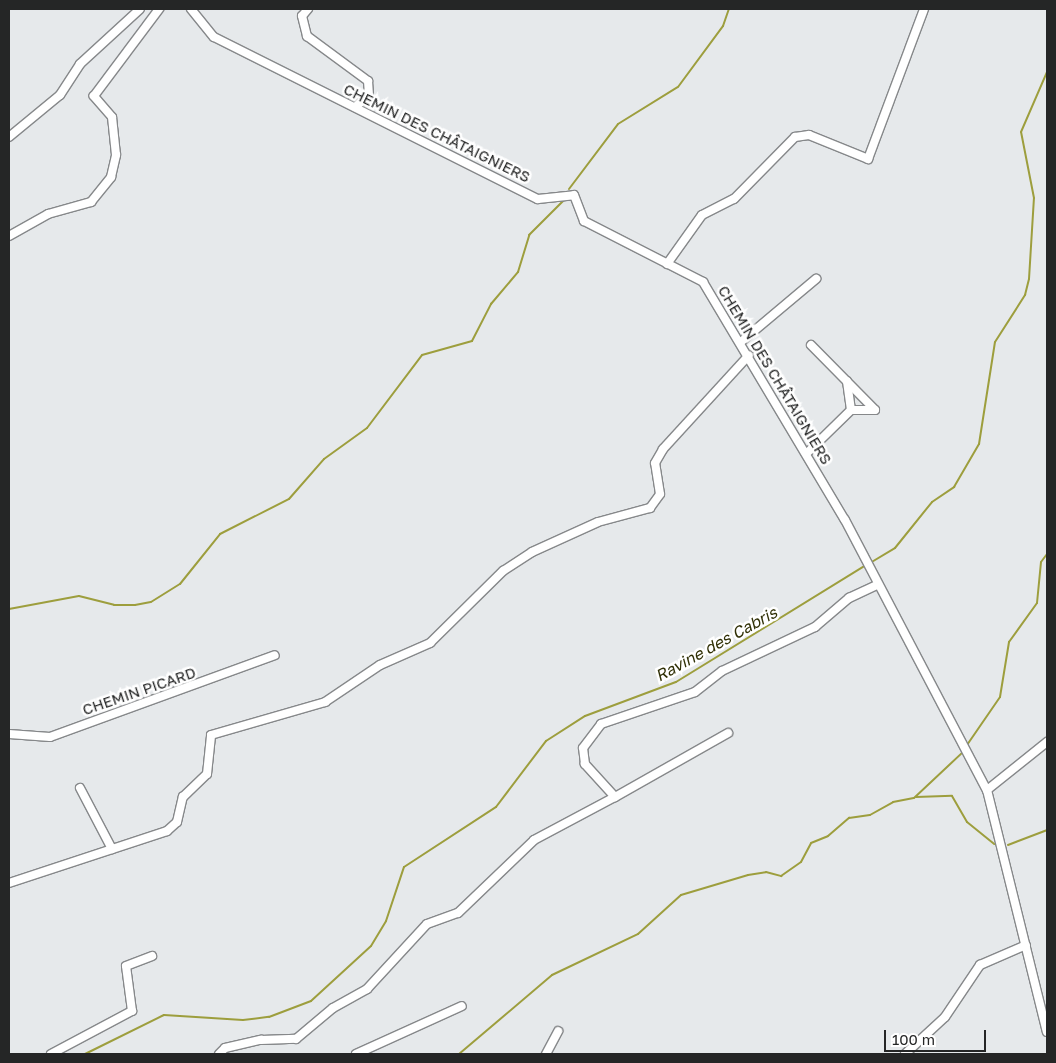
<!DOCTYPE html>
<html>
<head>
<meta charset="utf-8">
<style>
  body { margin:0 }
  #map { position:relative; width:1056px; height:1063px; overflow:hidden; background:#e6e9eb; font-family:"Golos Text",sans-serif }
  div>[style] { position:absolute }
  .stream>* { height:2px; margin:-1px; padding:0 1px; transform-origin:1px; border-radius:1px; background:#9d9e3d }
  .roads { filter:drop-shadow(1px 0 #86888a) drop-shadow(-1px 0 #86888a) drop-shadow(0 1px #86888a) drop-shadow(0 -1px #86888a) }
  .street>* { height:8px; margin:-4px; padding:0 4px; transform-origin:4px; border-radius:4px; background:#fff }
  span { translate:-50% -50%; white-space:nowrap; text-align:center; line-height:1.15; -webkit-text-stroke:5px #fff; paint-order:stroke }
  .street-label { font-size:15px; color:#252626 }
  .water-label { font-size:16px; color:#303006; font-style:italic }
  .frame { position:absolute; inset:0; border:10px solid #252626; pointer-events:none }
  .scale { position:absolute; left:884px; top:1030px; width:102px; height:22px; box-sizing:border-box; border:2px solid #252626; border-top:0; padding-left:6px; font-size:15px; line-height:18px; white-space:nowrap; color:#252626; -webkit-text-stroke:4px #fff; paint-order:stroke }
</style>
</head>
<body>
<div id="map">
  <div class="stream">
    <i style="left:569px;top:189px;width:81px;rotate:-53deg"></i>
    <i style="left:618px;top:124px;width:70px;rotate:-31.7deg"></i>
    <i style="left:678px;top:87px;width:76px;rotate:-53.6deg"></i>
    <i style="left:723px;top:26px;width:18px;rotate:-71deg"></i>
    <i style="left:870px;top:563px;width:29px;rotate:-31deg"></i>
    <i style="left:895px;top:548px;width:59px;rotate:-51.2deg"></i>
    <i style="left:932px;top:502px;width:27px;rotate:-34deg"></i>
    <i style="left:954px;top:487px;width:50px;rotate:-59.8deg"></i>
    <i style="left:979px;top:444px;width:103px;rotate:-81.1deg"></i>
    <i style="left:995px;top:342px;width:56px;rotate:-57.4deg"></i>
    <i style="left:1025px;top:295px;width:16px;rotate:-76deg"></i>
    <i style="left:1029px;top:279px;width:81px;rotate:-86.5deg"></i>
    <i style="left:1034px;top:198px;width:67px;rotate:-101.1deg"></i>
    <i style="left:1021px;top:132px;width:65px;rotate:-66.6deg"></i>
    <i style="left:9px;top:609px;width:71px;rotate:-10.5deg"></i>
    <i style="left:79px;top:596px;width:36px;rotate:14deg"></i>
    <i style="left:114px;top:605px;width:21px"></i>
    <i style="left:135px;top:605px;width:16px;rotate:-11deg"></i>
    <i style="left:151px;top:602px;width:34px;rotate:-32deg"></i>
    <i style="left:180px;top:584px;width:64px;rotate:-51.3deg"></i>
    <i style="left:220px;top:534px;width:77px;rotate:-26.9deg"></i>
    <i style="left:289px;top:499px;width:53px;rotate:-48.8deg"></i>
    <i style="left:324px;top:459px;width:53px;rotate:-35.8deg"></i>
    <i style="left:367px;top:428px;width:91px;rotate:-53deg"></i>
    <i style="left:422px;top:355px;width:52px;rotate:-15.6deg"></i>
    <i style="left:472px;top:341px;width:42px;rotate:-62.8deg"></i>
    <i style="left:491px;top:304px;width:42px;rotate:-49.8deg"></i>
    <i style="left:518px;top:272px;width:39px;rotate:-73deg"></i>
    <i style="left:529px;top:235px;width:51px;rotate:-45deg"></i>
    <i style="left:967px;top:745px;width:58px;rotate:-55.5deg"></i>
    <i style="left:1000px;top:697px;width:56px;rotate:-80.7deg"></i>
    <i style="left:1009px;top:642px;width:48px;rotate:-54.3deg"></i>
    <i style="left:1037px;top:603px;width:41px;rotate:-84.4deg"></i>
    <i style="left:1041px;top:562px;width:10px;rotate:-53deg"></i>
    <i style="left:916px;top:797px;width:36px;rotate:-2deg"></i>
    <i style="left:952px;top:796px;width:30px;rotate:60deg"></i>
    <i style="left:967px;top:822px;width:35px;rotate:39deg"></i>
    <i style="left:1008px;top:845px;width:42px;rotate:-21deg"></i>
    <i style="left:85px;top:1054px;width:88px;rotate:-26.3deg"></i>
    <i style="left:164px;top:1015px;width:79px;rotate:3.6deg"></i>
    <i style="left:243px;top:1020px;width:26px;rotate:-7deg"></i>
    <i style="left:269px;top:1017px;width:45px;rotate:-20.9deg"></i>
    <i style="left:311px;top:1001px;width:81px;rotate:-42.5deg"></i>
    <i style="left:371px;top:946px;width:29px;rotate:-59deg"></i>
    <i style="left:386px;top:921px;width:57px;rotate:-71.6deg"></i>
    <i style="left:404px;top:867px;width:110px;rotate:-33.1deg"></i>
    <i style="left:496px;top:807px;width:83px;rotate:-52.9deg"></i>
    <i style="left:546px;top:741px;width:46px;rotate:-32.7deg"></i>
    <i style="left:585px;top:716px;width:97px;rotate:-20.5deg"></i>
    <i style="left:676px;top:682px;width:220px;rotate:-31.6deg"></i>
    <i style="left:459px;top:1054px;width:122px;rotate:-40.3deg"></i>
    <i style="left:552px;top:975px;width:95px;rotate:-25.5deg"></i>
    <i style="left:638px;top:934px;width:58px;rotate:-42.2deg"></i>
    <i style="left:681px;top:895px;width:70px;rotate:-16.6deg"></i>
    <i style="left:748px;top:875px;width:18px;rotate:-9deg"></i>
    <i style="left:766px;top:872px;width:16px;rotate:15deg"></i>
    <i style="left:781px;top:876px;width:24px;rotate:-35deg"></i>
    <i style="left:801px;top:862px;width:21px;rotate:-62deg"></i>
    <i style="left:811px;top:843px;width:18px;rotate:-22deg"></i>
    <i style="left:828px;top:836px;width:28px;rotate:-41deg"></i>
    <i style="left:849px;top:818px;width:21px;rotate:-8deg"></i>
    <i style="left:870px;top:815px;width:26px;rotate:-29deg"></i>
    <i style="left:893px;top:802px;width:21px;rotate:-11deg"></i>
    <i style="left:914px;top:798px;width:67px;rotate:-43.2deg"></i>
  </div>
  <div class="roads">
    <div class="street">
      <i style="left:191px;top:9px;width:36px;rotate:51deg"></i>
      <i style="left:214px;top:37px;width:362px;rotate:26.6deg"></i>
      <i style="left:538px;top:199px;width:36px;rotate:-6deg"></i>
      <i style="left:574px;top:195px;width:28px;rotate:69deg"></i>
      <i style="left:584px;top:221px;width:134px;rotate:27.1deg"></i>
      <i style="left:703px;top:282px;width:277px;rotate:59.2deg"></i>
      <i style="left:845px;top:520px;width:305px;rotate:62.3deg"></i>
      <i style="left:987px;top:790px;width:249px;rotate:76.1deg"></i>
      <i style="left:308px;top:9px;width:9px;rotate:131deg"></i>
      <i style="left:302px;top:16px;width:21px;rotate:76deg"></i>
      <i style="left:307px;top:36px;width:76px;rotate:36.4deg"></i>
      <i style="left:368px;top:81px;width:15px;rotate:86deg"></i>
      <i style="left:369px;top:96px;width:18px;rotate:142deg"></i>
      <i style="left:9px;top:137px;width:66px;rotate:-39.5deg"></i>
      <i style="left:60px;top:95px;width:37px;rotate:-57deg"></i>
      <i style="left:80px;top:64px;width:81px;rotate:-42.5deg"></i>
      <i style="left:9px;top:236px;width:45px;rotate:-29.4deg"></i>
      <i style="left:48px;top:214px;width:45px;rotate:-15.6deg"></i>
      <i style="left:91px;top:202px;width:32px;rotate:-51deg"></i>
      <i style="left:111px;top:177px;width:23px;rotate:-77deg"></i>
      <i style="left:116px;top:155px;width:38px;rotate:-96deg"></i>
      <i style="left:112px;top:117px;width:28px;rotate:-131deg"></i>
      <i style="left:94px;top:96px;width:109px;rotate:-53.2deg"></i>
      <i style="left:667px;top:264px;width:60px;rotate:-54.5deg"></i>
      <i style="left:702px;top:215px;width:36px;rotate:-27deg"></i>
      <i style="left:734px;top:199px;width:87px;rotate:-45.5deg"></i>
      <i style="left:795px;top:137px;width:14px;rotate:-8deg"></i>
      <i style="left:809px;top:135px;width:64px;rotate:22.1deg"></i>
      <i style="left:868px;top:159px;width:160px;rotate:-69.5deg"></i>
      <i style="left:742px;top:341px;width:97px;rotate:-40deg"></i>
      <i style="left:811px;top:345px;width:91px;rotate:45.4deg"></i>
      <i style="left:875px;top:410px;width:24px;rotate:180deg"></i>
      <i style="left:807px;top:453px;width:62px;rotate:-44.3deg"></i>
      <i style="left:851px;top:410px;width:29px;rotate:-98deg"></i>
      <i style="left:9px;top:734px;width:41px;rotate:4.2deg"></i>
      <i style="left:50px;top:737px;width:239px;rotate:-20deg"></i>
      <i style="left:80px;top:788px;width:69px;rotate:62.3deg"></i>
      <i style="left:987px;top:790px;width:77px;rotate:-38.7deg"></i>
      <i style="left:615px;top:797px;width:130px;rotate:-29.5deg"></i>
      <i style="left:9px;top:883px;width:166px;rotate:-18.2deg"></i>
      <i style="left:167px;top:831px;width:13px;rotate:-42deg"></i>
      <i style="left:177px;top:822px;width:26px;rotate:-77deg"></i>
      <i style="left:183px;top:797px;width:33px;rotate:-44deg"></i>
      <i style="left:207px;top:774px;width:39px;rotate:-84deg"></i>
      <i style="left:211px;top:735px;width:119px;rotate:-16.1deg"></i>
      <i style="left:325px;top:702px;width:66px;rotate:-33.9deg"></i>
      <i style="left:380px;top:665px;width:55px;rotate:-23.7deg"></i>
      <i style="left:430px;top:643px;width:103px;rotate:-44.6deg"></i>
      <i style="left:503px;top:571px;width:35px;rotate:-33deg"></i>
      <i style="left:532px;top:552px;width:72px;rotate:-24.4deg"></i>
      <i style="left:598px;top:522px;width:54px;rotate:-15.1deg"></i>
      <i style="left:650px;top:508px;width:17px;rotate:-54deg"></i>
      <i style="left:660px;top:494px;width:31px;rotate:-99deg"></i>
      <i style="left:655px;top:463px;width:16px;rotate:-60deg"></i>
      <i style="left:663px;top:449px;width:127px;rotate:-47.5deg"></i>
      <i style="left:51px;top:1054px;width:92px;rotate:-28deg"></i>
      <i style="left:132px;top:1011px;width:45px;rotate:-97.6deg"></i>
      <i style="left:126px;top:966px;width:28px;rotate:-21deg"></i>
      <i style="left:219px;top:1054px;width:8px;rotate:-45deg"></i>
      <i style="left:225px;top:1048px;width:37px;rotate:-13deg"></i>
      <i style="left:261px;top:1040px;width:35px;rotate:-2deg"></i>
      <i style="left:296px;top:1039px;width:48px;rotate:-40deg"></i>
      <i style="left:333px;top:1008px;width:39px;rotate:-29deg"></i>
      <i style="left:367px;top:989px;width:88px;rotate:-47.3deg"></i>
      <i style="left:427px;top:924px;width:33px;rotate:-20deg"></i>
      <i style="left:458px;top:913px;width:105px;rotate:-43.8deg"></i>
      <i style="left:534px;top:840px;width:92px;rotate:-28deg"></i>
      <i style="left:615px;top:797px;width:45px;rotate:-132.3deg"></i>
      <i style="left:585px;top:764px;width:16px;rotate:-97deg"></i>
      <i style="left:583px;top:748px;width:30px;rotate:-53deg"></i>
      <i style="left:601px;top:724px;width:99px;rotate:-18.8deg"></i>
      <i style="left:695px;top:692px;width:34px;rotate:-38deg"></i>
      <i style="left:722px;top:671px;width:103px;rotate:-25.3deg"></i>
      <i style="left:815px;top:627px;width:45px;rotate:-40.5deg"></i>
      <i style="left:849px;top:598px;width:31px;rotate:-25deg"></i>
      <i style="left:356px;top:1054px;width:116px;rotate:-24.4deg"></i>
      <i style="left:546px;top:1054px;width:26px;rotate:-62deg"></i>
      <i style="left:905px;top:1054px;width:54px;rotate:-42.8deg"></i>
      <i style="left:945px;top:1017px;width:63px;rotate:-56.1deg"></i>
      <i style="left:980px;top:965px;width:50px;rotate:-23.5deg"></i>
    </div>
  </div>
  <div class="street-label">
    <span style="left:437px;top:133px;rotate:26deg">CHEMIN DES CHÂTAIGNIERS</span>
    <span style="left:775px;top:375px;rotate:59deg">CHEMIN DES CHÂTAIGNIERS</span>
    <span style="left:139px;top:691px;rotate:-19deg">CHEMIN PICARD</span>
  </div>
  <div class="water-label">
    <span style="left:716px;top:644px;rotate:-29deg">Ravine des Cabris</span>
  </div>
  <div class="frame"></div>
  <div class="scale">100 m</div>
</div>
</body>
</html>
